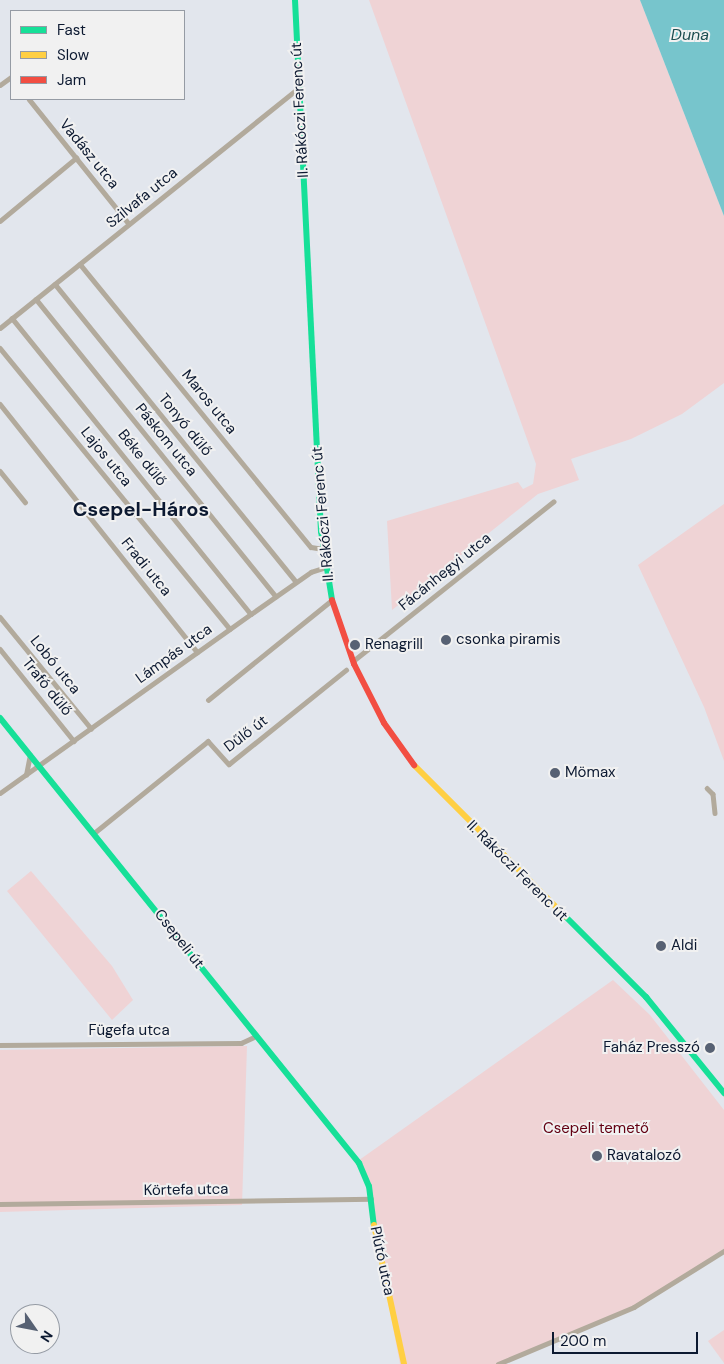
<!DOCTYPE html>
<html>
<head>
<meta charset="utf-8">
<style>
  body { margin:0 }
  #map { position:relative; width:724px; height:1364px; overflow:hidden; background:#e2e6ed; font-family:"DM Sans",sans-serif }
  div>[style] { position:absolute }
  .green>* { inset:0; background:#efd3d5 }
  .water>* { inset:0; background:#77c5cc }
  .street>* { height:4.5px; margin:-2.25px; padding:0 2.25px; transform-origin:2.25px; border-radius:2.25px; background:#b2aa9c }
  .fast>* { height:6px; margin:-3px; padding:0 3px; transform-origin:3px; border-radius:3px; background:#16e098 }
  .slow>* { height:6px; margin:-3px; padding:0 3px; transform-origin:3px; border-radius:3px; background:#ffcf43 }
  .jam>* { height:6px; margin:-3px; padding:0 3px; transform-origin:3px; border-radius:3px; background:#f24e42 }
  .dots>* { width:14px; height:14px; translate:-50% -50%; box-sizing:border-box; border:2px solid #f1f1f1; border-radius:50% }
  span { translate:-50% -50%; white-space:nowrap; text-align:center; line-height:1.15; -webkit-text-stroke:4px #f1f1f1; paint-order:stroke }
  .street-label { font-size:15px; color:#0c1931 }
  .poi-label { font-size:15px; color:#0c1931 }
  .left { translate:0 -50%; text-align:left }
  .right { translate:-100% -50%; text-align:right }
  .park-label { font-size:15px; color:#640013 }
  .water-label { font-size:16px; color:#1d4d50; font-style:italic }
  .district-label { font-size:20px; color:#0c1931; font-weight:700 }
  .legend { position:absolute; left:10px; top:10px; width:175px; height:90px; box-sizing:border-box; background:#f1f1f1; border:1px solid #959ba4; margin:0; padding:6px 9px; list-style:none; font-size:15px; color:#0c1931 }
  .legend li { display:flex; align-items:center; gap:10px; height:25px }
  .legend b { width:25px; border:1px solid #959ba4 }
  .north { position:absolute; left:10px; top:1304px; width:50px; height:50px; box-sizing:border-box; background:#f1f1f1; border:1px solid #959ba4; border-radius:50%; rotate:123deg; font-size:14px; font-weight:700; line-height:20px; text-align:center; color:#0c1931 }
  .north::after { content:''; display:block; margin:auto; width:18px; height:22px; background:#576173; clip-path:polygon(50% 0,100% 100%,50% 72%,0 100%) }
  .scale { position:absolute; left:552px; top:1332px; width:146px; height:22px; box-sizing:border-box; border:2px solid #0c1931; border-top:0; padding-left:6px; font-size:15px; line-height:18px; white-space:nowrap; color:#0c1931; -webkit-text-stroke:4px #f1f1f1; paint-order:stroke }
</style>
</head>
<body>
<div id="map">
  <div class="green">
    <i style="clip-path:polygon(369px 0,640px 0,724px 216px,724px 383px,682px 414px,631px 439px,571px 459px,579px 480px,538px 494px,392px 610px,387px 521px,518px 482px,523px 489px,533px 484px,536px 464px)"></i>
    <i style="clip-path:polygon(724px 504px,724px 761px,704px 707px,638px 565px)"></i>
    <i style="clip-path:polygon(31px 871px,112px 966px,133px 1000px,112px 1020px,7px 891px)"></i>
    <i style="clip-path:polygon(613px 980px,650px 1015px,724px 1110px,724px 1249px,666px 1290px,568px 1337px,498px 1364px,400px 1364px,365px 1180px,355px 1163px)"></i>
    <i style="clip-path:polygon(247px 1046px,242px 1205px,0 1212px,0 1050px)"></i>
    <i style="clip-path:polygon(724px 1330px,724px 1363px,708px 1341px)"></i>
  </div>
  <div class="water">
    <i style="clip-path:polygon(640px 0,724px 0,724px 216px)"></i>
  </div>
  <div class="street">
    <i style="left:0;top:85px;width:14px;rotate:-36deg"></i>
    <i style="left:29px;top:99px;width:160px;rotate:51.3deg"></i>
    <i style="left:0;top:221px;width:99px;rotate:-39.7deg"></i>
    <i style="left:80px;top:264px;width:365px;rotate:50.8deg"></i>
    <i style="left:311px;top:547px;width:12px;rotate:9deg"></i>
    <i style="left:55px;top:284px;width:383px;rotate:51deg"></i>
    <i style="left:36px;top:299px;width:382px;rotate:51.1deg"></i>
    <i style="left:12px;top:318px;width:380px;rotate:51.1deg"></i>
    <i style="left:0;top:328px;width:383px;rotate:-38.8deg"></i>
    <i style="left:0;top:348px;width:363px;rotate:50.7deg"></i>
    <i style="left:0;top:404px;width:317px;rotate:51.5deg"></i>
    <i style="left:0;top:471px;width:40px;rotate:51deg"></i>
    <i style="left:0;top:617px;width:144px;rotate:50.7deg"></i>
    <i style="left:0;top:649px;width:118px;rotate:51.2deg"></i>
    <i style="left:353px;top:661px;width:256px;rotate:-38.5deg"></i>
    <i style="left:208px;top:700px;width:159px;rotate:-38.9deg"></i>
    <i style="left:26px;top:775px;width:20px;rotate:-79deg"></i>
    <i style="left:707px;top:788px;width:8px;rotate:45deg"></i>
    <i style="left:713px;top:794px;width:19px;rotate:84deg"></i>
    <i style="left:0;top:793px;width:308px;rotate:-35.5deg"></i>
    <i style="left:251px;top:614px;width:73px;rotate:-35deg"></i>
    <i style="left:311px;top:572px;width:16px;rotate:-18deg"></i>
    <i style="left:94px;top:833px;width:146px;rotate:-38.9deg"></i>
    <i style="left:208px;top:741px;width:31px;rotate:48deg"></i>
    <i style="left:229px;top:764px;width:150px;rotate:-38.8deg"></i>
    <i style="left:0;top:1045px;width:241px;rotate:-0.5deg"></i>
    <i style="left:241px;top:1043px;width:17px;rotate:-25deg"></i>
    <i style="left:0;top:1204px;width:371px;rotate:-0.8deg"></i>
    <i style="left:498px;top:1364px;width:147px;rotate:-22.7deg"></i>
    <i style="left:634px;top:1307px;width:106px;rotate:-31.9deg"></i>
  </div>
  <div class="fast">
    <i style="left:295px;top:0;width:532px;rotate:87.2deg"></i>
    <i style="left:321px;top:531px;width:70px;rotate:80.9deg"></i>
    <i style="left:0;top:718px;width:572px;rotate:51.11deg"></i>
    <i style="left:359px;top:1163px;width:25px;rotate:67deg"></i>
    <i style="left:369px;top:1186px;width:39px;rotate:83deg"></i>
    <i style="left:565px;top:916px;width:115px;rotate:45deg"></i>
    <i style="left:646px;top:997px;width:124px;rotate:50.9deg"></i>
  </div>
  <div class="slow">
    <i style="left:414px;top:765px;width:214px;rotate:45deg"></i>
    <i style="left:374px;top:1225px;width:142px;rotate:77.8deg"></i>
  </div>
  <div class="jam">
    <i style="left:332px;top:600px;width:68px;rotate:71deg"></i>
    <i style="left:354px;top:664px;width:66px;rotate:63deg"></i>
    <i style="left:384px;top:723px;width:52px;rotate:54.5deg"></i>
  </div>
  <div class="dots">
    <i style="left:446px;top:640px;background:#576173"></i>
    <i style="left:355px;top:645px;background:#576173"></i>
    <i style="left:555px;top:773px;background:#576173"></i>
    <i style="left:661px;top:946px;background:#576173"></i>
    <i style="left:710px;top:1048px;background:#576173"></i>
    <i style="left:597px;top:1156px;background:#576173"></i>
  </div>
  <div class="street-label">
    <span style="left:300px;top:110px;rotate:-93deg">II. Rákóczi Ferenc út</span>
    <span style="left:89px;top:154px;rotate:51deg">Vadász utca</span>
    <span style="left:142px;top:198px;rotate:-39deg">Szilvafa utca</span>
    <span style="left:209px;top:402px;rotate:51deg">Maros utca</span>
    <span style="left:185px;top:425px;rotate:51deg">Tonyó dűlő</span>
    <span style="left:166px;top:440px;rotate:51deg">Páskom utca</span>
    <span style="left:106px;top:457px;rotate:51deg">Lajos utca</span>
    <span style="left:142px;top:458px;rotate:51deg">Béke dűlő</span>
    <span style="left:323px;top:514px;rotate:-95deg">II. Rákóczi Ferenc út</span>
    <span style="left:146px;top:567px;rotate:51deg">Fradi utca</span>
    <span style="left:445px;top:572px;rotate:-39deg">Fácánhegyi utca</span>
    <span style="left:174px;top:654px;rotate:-36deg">Lámpás utca</span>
    <span style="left:55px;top:665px;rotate:51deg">Lobó utca</span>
    <span style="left:47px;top:687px;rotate:51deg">Trafó dűlő</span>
    <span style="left:246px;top:734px;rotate:-37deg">Dűlő út</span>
    <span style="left:517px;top:871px;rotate:45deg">II. Rákóczi Ferenc út</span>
    <span style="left:179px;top:939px;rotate:52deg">Csepeli út</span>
    <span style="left:129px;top:1031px">Fügefa utca</span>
    <span style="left:186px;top:1190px;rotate:-1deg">Körtefa utca</span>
    <span style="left:382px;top:1261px;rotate:78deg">Plútó utca</span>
  </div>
  <div class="poi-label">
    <span class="left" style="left:456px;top:640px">csonka piramis</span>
    <span class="left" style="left:365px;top:645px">Renagrill</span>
    <span class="left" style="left:565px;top:773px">Mömax</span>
    <span class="left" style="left:671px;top:946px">Aldi</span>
    <span class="right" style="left:700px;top:1048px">Faház Presszó</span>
    <span class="left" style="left:607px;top:1156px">Ravatalozó</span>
  </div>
  <div class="park-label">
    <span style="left:596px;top:1129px">Csepeli temető</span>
  </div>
  <div class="water-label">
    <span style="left:690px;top:35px">Duna</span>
  </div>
  <div class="district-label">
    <span style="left:141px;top:509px">Csepel-Háros</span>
  </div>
  <ul class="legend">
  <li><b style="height:6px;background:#16e098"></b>Fast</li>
  <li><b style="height:6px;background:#ffcf43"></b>Slow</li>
  <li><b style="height:6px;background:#f24e42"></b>Jam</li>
  </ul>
  <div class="north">N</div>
  <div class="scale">200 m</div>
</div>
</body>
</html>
